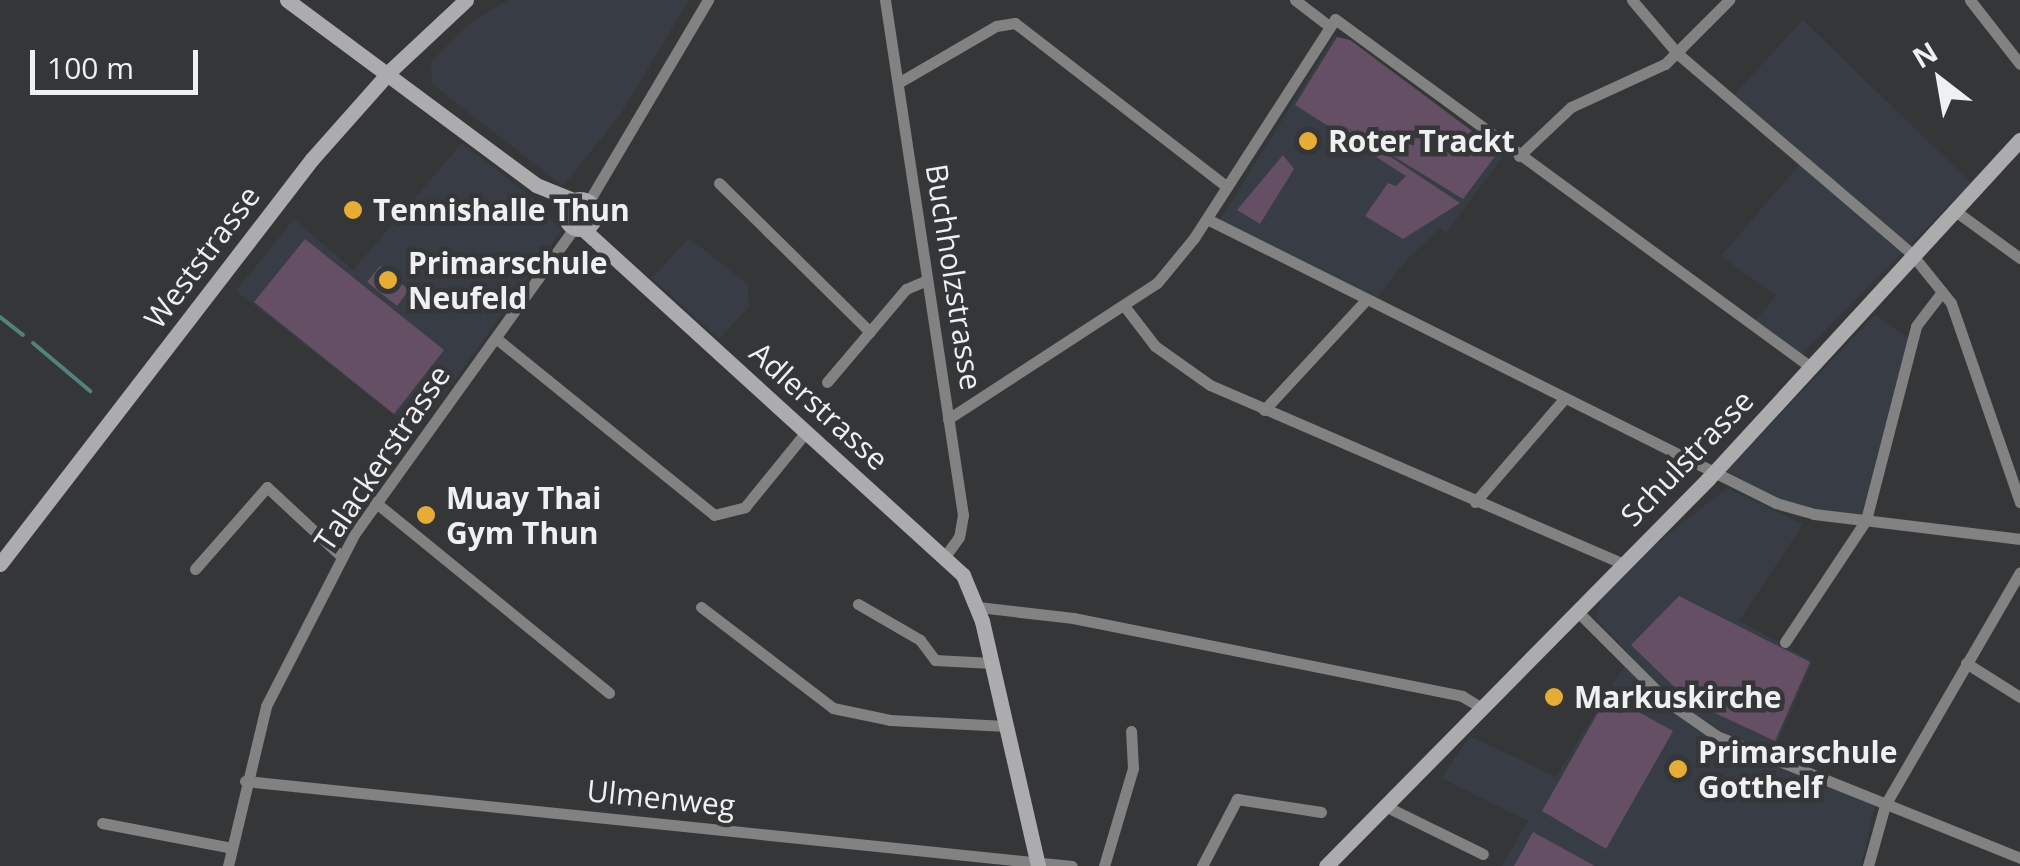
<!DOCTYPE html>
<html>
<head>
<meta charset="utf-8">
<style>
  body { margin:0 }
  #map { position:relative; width:2020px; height:866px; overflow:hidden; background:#343638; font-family:"Open Sans",sans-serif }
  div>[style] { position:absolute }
  .built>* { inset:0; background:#383d45 }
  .green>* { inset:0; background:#644f65 }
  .stream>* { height:4px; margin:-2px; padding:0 2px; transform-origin:2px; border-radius:2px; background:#52827c }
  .street>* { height:11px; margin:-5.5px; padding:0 5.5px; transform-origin:5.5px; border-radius:5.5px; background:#828283 }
  .secondary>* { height:15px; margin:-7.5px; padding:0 7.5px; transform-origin:7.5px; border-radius:7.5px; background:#acacae }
  .secondary>.ring { margin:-7.5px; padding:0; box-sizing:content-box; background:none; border:15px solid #acacae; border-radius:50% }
  .dots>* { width:28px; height:28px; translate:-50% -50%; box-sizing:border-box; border:5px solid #343638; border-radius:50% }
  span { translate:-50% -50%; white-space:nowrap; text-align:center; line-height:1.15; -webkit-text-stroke:9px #343638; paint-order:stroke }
  .poi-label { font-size:30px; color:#eff0f2; font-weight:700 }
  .left { translate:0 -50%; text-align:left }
  .street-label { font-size:30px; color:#eff0f2 }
  .north { position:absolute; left:1890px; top:30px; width:100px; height:100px; -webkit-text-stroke:8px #343638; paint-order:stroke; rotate:329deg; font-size:28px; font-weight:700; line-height:40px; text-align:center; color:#eff0f2 }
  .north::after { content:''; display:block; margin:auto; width:35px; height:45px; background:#eff0f2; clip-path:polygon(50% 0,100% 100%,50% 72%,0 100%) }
  .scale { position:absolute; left:30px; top:50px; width:168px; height:45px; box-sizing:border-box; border:5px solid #eff0f2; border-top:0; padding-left:12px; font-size:30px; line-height:35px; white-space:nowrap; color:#eff0f2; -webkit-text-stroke:8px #343638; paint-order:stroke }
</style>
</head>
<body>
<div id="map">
  <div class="built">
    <i style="clip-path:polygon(508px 0,689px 0,620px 115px,563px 186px,432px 84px,431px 62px,469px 24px)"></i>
    <i style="clip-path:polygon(1803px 20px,1971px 183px,1802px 354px,1755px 321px,1776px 296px,1721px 256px,1805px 158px,1731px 98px)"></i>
    <i style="clip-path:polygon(1335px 35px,1504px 155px,1446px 233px,1440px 229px,1408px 258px,1376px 299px,1220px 220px)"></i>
    <i style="clip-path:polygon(462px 143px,533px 198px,561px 231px,417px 433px,236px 291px,294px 219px,353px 270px)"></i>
    <i style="clip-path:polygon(689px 238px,748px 284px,749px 307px,719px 339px,652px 278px)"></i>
    <i style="clip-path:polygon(1875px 315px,1912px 341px,1866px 520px,1798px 511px,1726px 471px)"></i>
    <i style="clip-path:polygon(1727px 488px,1803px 524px,1739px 621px,1813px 661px,1774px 750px,1726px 735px,1675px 702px,1596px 619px,1602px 596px,1643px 554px)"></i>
    <i style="clip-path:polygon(1627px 662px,1689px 718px,1876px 801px,1861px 866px,1502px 866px,1528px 821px,1441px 778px,1470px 736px,1556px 777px)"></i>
  </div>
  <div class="green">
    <i style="clip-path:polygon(1337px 37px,1350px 40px,1499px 151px,1463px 199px,1338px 122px,1460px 203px,1403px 239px,1365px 216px,1388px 183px,1396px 186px,1406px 176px,1295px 105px)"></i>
    <i style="clip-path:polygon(1283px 155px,1294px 169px,1260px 224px,1237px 210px)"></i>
    <i style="clip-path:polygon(305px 239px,444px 350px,394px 414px,254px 302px)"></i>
    <i style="clip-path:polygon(380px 266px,409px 290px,397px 306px,367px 282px)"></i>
    <i style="clip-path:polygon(1679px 596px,1810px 662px,1775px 741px,1689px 701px,1631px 645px)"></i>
    <i style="clip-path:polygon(1608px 695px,1673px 731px,1606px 849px,1542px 811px)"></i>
    <i style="clip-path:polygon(1533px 832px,1595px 866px,1514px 866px)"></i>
  </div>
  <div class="stream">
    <i style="left:0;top:317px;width:29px;rotate:38deg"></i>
    <i style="left:33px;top:343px;width:75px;rotate:40.1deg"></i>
  </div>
  <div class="street">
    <i style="left:885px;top:0;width:521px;rotate:81.39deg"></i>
    <i style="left:963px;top:515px;width:22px;rotate:100deg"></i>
    <i style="left:959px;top:537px;width:24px;rotate:126deg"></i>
    <i style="left:1295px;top:0;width:43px;rotate:37.4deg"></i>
    <i style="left:1632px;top:0;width:71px;rotate:49.6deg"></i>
    <i style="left:1678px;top:54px;width:305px;rotate:40.5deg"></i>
    <i style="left:1910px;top:252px;width:65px;rotate:51.2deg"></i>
    <i style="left:1951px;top:303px;width:211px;rotate:70.9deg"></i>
    <i style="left:1970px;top:0;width:81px;rotate:52deg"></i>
    <i style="left:898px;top:83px;width:113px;rotate:-30.2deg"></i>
    <i style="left:996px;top:26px;width:19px;rotate:-9deg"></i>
    <i style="left:1015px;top:23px;width:268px;rotate:37.7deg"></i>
    <i style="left:1519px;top:156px;width:71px;rotate:-43.3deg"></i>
    <i style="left:1571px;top:107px;width:103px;rotate:-24.6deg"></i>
    <i style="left:1665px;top:64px;width:91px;rotate:-45deg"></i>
    <i style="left:719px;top:183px;width:212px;rotate:44.6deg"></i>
    <i style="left:589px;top:201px;width:234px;rotate:-59.4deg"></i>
    <i style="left:1958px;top:213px;width:77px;rotate:36deg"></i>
    <i style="left:1207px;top:219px;width:636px;rotate:26.52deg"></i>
    <i style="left:1776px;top:503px;width:40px;rotate:16deg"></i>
    <i style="left:1814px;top:514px;width:208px;rotate:6.9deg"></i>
    <i style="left:1125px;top:307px;width:49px;rotate:52.4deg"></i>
    <i style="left:1155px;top:346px;width:67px;rotate:35.3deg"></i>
    <i style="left:1210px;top:385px;width:449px;rotate:23.4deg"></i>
    <i style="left:497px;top:339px;width:279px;rotate:39deg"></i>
    <i style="left:714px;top:515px;width:32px;rotate:-14deg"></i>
    <i style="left:745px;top:507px;width:97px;rotate:-50.9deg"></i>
    <i style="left:827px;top:382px;width:122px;rotate:-49.7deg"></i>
    <i style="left:906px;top:289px;width:23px;rotate:-23deg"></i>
    <i style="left:1264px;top:410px;width:150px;rotate:-47.2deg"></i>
    <i style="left:948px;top:419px;width:249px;rotate:-33.1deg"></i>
    <i style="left:1157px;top:283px;width:58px;rotate:-50.6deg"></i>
    <i style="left:1194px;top:238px;width:260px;rotate:-57.2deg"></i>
    <i style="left:1335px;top:19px;width:591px;rotate:36.19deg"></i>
    <i style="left:375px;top:502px;width:302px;rotate:39.2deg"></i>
    <i style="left:1475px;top:502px;width:135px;rotate:-49.2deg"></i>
    <i style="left:195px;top:569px;width:109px;rotate:-48.7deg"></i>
    <i style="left:267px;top:487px;width:103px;rotate:43deg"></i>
    <i style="left:858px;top:604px;width:72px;rotate:30.1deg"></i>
    <i style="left:920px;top:640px;width:25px;rotate:53deg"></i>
    <i style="left:935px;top:660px;width:57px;rotate:3deg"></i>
    <i style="left:701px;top:607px;width:166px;rotate:37.4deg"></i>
    <i style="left:833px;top:708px;width:58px;rotate:11.9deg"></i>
    <i style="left:890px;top:720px;width:116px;rotate:3deg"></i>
    <i style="left:978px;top:607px;width:96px;rotate:6.6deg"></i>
    <i style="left:1073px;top:618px;width:397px;rotate:11.3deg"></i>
    <i style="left:1462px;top:696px;width:23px;rotate:31deg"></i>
    <i style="left:1577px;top:611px;width:129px;rotate:45deg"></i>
    <i style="left:1668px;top:702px;width:60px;rotate:34.8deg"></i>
    <i style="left:1717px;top:736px;width:327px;rotate:21.9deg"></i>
    <i style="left:1785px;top:642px;width:146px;rotate:-56.4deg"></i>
    <i style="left:1866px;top:520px;width:200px;rotate:-75.5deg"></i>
    <i style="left:1916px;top:326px;width:43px;rotate:-52.6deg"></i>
    <i style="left:1966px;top:663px;width:64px;rotate:32.2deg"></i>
    <i style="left:245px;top:781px;width:831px;rotate:5.87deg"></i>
    <i style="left:1385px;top:806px;width:109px;rotate:26.1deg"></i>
    <i style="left:102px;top:823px;width:132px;rotate:10.9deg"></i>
    <i style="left:228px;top:866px;width:164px;rotate:-76.6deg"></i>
    <i style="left:266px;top:706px;width:195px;rotate:-62.8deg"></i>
    <i style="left:355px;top:533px;width:375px;rotate:-54.3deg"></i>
    <i style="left:1104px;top:866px;width:102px;rotate:-73.5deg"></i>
    <i style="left:1133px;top:768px;width:37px;rotate:-93deg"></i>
    <i style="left:1202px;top:866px;width:76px;rotate:-62.4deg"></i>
    <i style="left:1237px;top:799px;width:85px;rotate:8.8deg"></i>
    <i style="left:1868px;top:866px;width:63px;rotate:-74.4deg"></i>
    <i style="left:1885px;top:805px;width:269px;rotate:-59.9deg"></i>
  </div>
  <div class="secondary">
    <i style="left:287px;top:0;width:310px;rotate:36.6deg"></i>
    <i style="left:536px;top:185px;width:40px;rotate:22deg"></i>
    <i class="ring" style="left:565px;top:199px;width:15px;height:15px"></i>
    <i style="left:583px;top:229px;width:514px;rotate:42.32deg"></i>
    <i style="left:963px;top:575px;width:50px;rotate:67.6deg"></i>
    <i style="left:982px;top:621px;width:251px;rotate:77.1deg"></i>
    <i style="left:0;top:564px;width:511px;rotate:-52.39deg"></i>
    <i style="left:312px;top:159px;width:118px;rotate:-48.4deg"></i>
    <i style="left:390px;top:71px;width:104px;rotate:-43.1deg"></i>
    <i style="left:1326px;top:866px;width:544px;rotate:-45.37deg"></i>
    <i style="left:1708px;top:479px;width:461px;rotate:-47.4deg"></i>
  </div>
  <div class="dots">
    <i style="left:1308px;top:141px;background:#e6ac36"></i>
    <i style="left:353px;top:210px;background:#e6ac36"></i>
    <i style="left:388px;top:280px;background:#e6ac36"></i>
    <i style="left:426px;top:515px;background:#e6ac36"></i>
    <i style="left:1554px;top:697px;background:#e6ac36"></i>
    <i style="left:1678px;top:769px;background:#e6ac36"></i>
  </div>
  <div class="poi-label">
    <span class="left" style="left:1328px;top:141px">Roter Trackt</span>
    <span class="left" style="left:373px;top:210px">Tennishalle Thun</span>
    <span class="left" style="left:408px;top:280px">Primarschule<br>Neufeld</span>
    <span class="left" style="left:446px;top:515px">Muay Thai<br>Gym Thun</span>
    <span class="left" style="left:1574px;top:697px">Markuskirche</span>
    <span class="left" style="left:1698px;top:769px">Primarschule<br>Gotthelf</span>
  </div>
  <div class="street-label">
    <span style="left:202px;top:257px;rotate:-53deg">Weststrasse</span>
    <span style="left:954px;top:277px;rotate:81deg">Buchholzstrasse</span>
    <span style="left:819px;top:406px;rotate:42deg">Adlerstrasse</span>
    <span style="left:382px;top:458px;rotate:-56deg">Talackerstrasse</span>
    <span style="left:1687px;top:458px;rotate:-46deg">Schulstrasse</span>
    <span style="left:661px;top:798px;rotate:6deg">Ulmenweg</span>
  </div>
  <div class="north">N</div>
  <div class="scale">100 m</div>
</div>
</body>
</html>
